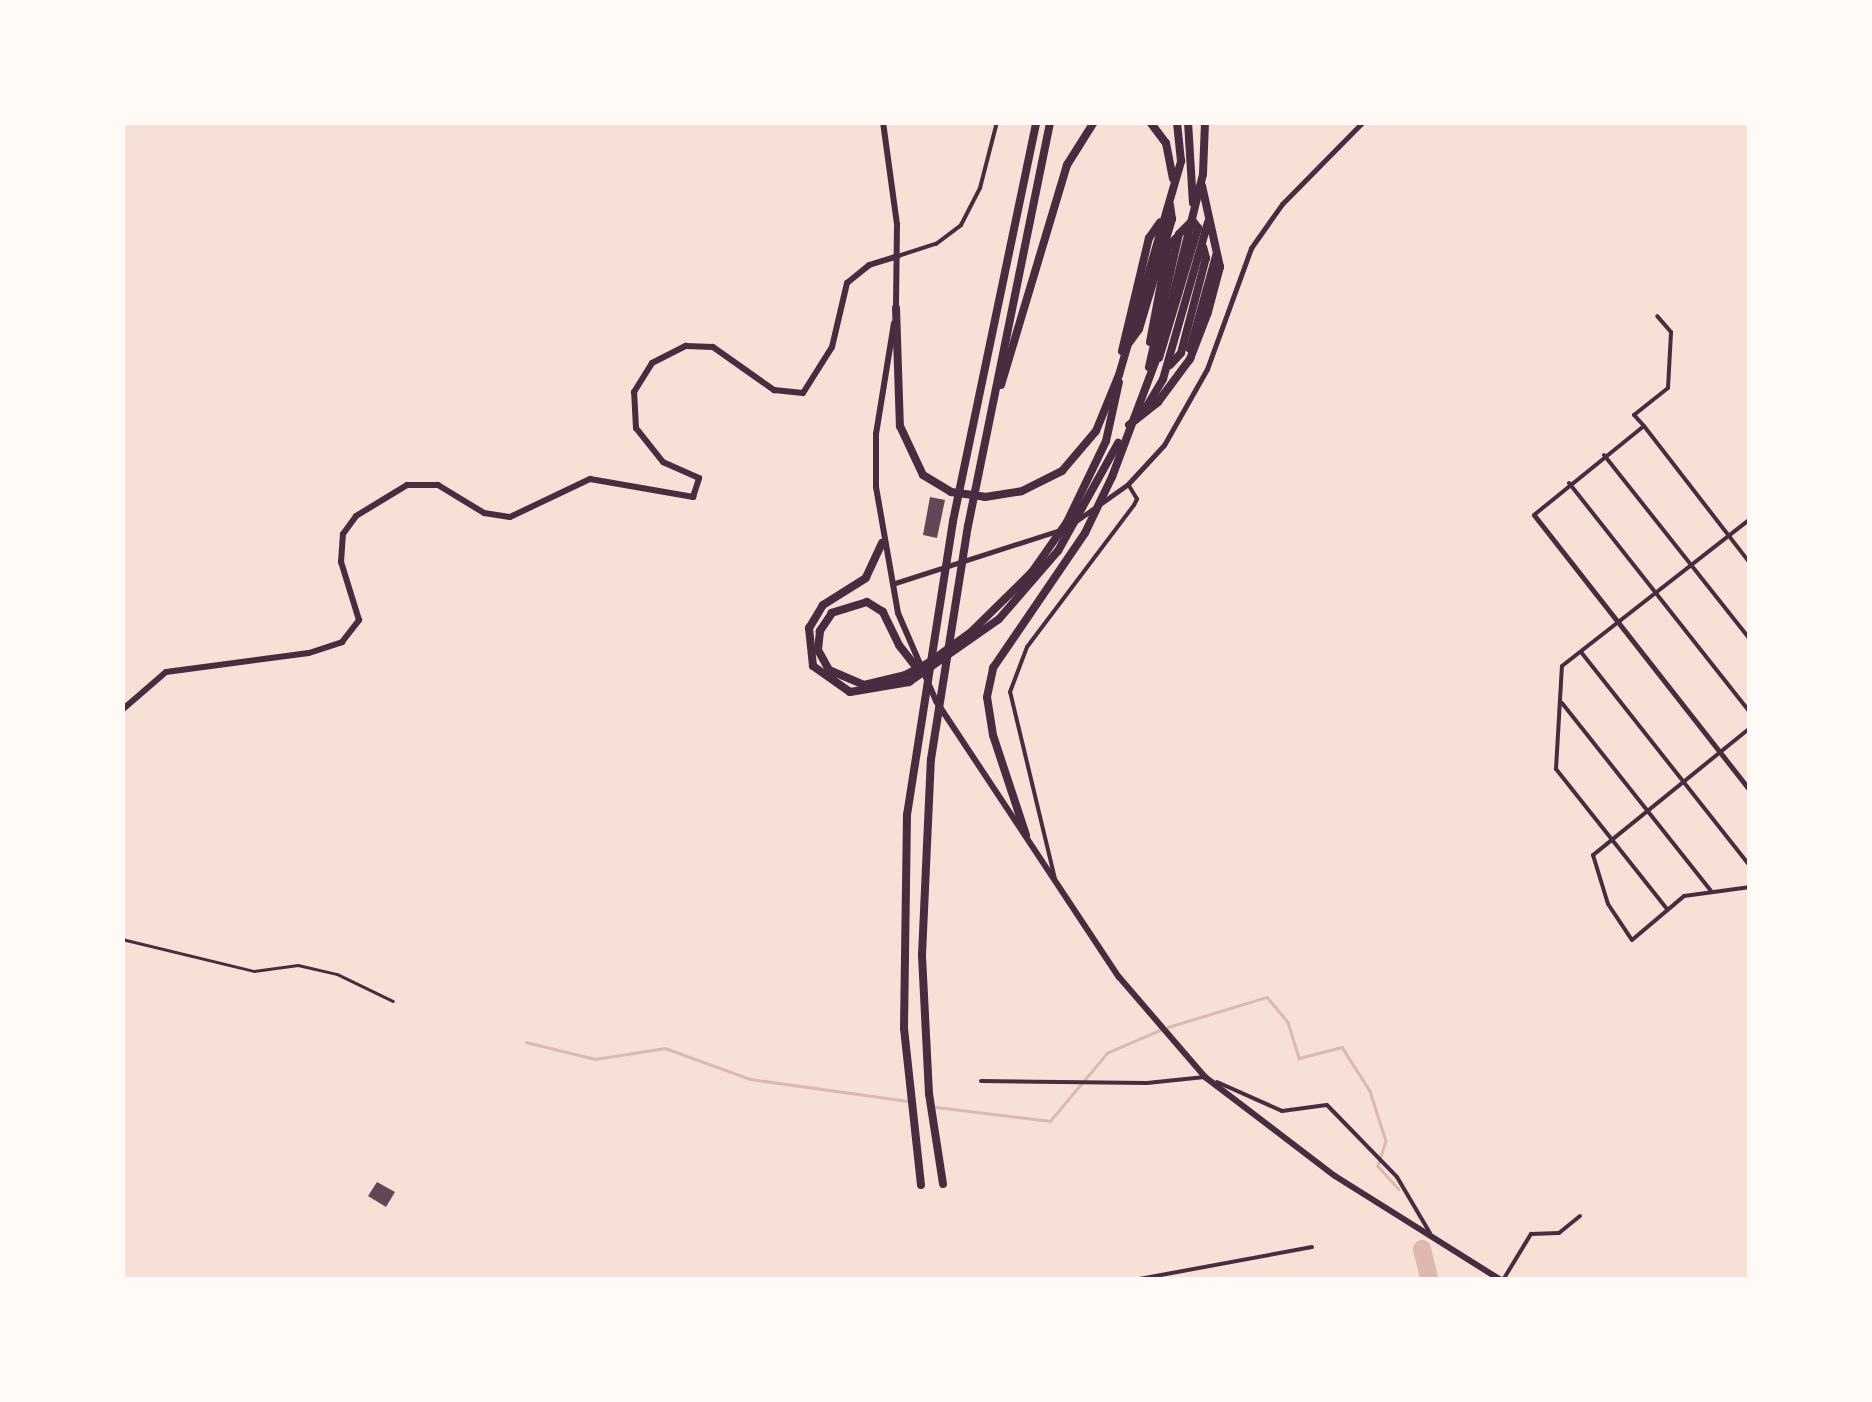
<!DOCTYPE html>
<html>
<head>
<meta charset="utf-8">
<style>
  body { margin:0 }
  #map { position:relative; width:1872px; height:1402px; overflow:hidden; background:#f7e1d7; font-family:"DejaVu Sans",sans-serif }
  div>[style] { position:absolute }
  .stream>* { height:2.5px; margin:-1.25px; padding:0 1.25px; transform-origin:1.25px; border-radius:1.25px; background:#dcb8b0 }
  .river>* { height:18px; margin:-9px; padding:0 9px; transform-origin:9px; border-radius:9px; background:#dcb8b0 }
  .building>* { inset:0; background:#644757 }
  .path>* { height:2.5px; margin:-1.25px; padding:0 1.25px; transform-origin:1.25px; border-radius:1.25px; background:#4a2c40 }
  .minor>* { height:4px; margin:-2px; padding:0 2px; transform-origin:2px; border-radius:2px; background:#4a2c40 }
  .tertiary>* { height:5px; margin:-2.5px; padding:0 2.5px; transform-origin:2.5px; border-radius:2.5px; background:#4a2c40 }
  .secondary>* { height:6px; margin:-3px; padding:0 3px; transform-origin:3px; border-radius:3px; background:#4a2c40 }
  .primary>* { height:6px; margin:-3px; padding:0 3px; transform-origin:3px; border-radius:3px; background:#4a2c40 }
  .motorway>* { height:8px; margin:-4px; padding:0 4px; transform-origin:4px; border-radius:4px; background:#4a2c40 }
  span { translate:-50% -50%; white-space:nowrap; text-align:center; line-height:1.15; -webkit-text-stroke:9px #fffaf5; paint-order:stroke }
  .frame { position:absolute; inset:0; border:125px solid #fffaf5; pointer-events:none }
</style>
</head>
<body>
<div id="map">
  <div class="stream">
    <i style="left:1168px;top:1027px;width:103px;rotate:-16.9deg"></i>
    <i style="left:1267px;top:997px;width:33px;rotate:50deg"></i>
    <i style="left:1288px;top:1022px;width:38px;rotate:73deg"></i>
    <i style="left:1299px;top:1058px;width:44px;rotate:-14.3deg"></i>
    <i style="left:1342px;top:1047px;width:52px;rotate:57.5deg"></i>
    <i style="left:1370px;top:1091px;width:52px;rotate:72.3deg"></i>
    <i style="left:1386px;top:1141px;width:26px;rotate:108deg"></i>
    <i style="left:1378px;top:1166px;width:31px;rotate:48deg"></i>
    <i style="left:526px;top:1042px;width:71px;rotate:13.8deg"></i>
    <i style="left:595px;top:1059px;width:71px;rotate:-8.9deg"></i>
    <i style="left:665px;top:1048px;width:90px;rotate:20deg"></i>
    <i style="left:750px;top:1079px;width:161px;rotate:7.9deg"></i>
    <i style="left:936px;top:1107px;width:115px;rotate:7deg"></i>
    <i style="left:1050px;top:1121px;width:89px;rotate:-50deg"></i>
    <i style="left:1107px;top:1053px;width:58px;rotate:-23.5deg"></i>
  </div>
  <div class="river">
    <i style="left:1422px;top:1249px;width:32px;rotate:76deg"></i>
  </div>
  <div class="building">
    <i style="clip-path:polygon(930px 497px,945px 500px,937px 538px,923px 535px)"></i>
    <i style="clip-path:polygon(377px 1182px,395px 1192px,386px 1207px,368px 1196px)"></i>
  </div>
  <div class="path">
    <i style="left:122px;top:939px;width:136px;rotate:13.6deg"></i>
    <i style="left:254px;top:971px;width:44px;rotate:-7.8deg"></i>
    <i style="left:298px;top:965px;width:40px;rotate:13deg"></i>
    <i style="left:337px;top:974px;width:62px;rotate:25.7deg"></i>
  </div>
  <div class="minor">
    <i style="left:898px;top:256px;width:40px;rotate:-18deg"></i>
    <i style="left:936px;top:244px;width:31px;rotate:-37deg"></i>
    <i style="left:961px;top:225px;width:42px;rotate:-62.8deg"></i>
    <i style="left:980px;top:188px;width:68px;rotate:-75.6deg"></i>
    <i style="left:1644px;top:426px;width:15px;rotate:-132deg"></i>
    <i style="left:1634px;top:415px;width:43px;rotate:-38.5deg"></i>
    <i style="left:1668px;top:388px;width:56px;rotate:-86.9deg"></i>
    <i style="left:1671px;top:332px;width:21px;rotate:-131deg"></i>
    <i style="left:1604px;top:455px;width:235px;rotate:51.6deg"></i>
    <i style="left:1569px;top:483px;width:292px;rotate:51.7deg"></i>
    <i style="left:1534px;top:515px;width:141px;rotate:-39deg"></i>
    <i style="left:1644px;top:426px;width:173px;rotate:52.3deg"></i>
    <i style="left:1581px;top:652px;width:273px;rotate:51.7deg"></i>
    <i style="left:1562px;top:703px;width:240px;rotate:51.6deg"></i>
    <i style="left:1750px;top:728px;width:202px;rotate:141deg"></i>
    <i style="left:1593px;top:855px;width:51px;rotate:73deg"></i>
    <i style="left:1608px;top:904px;width:43px;rotate:56.3deg"></i>
    <i style="left:1632px;top:940px;width:68px;rotate:-40.2deg"></i>
    <i style="left:1684px;top:896px;width:67px;rotate:-7.8deg"></i>
    <i style="left:1055px;top:879px;width:192px;rotate:-103.5deg"></i>
    <i style="left:1010px;top:692px;width:48px;rotate:-69.3deg"></i>
    <i style="left:1027px;top:647px;width:178px;rotate:-53deg"></i>
    <i style="left:1134px;top:505px;width:7px;rotate:-63deg"></i>
    <i style="left:1137px;top:499px;width:17px;rotate:-121deg"></i>
    <i style="left:1667px;top:909px;width:179px;rotate:-128.4deg"></i>
    <i style="left:1556px;top:769px;width:103px;rotate:-86.7deg"></i>
    <i style="left:1562px;top:666px;width:239px;rotate:-38deg"></i>
    <i style="left:981px;top:1081px;width:166px;rotate:0.7deg"></i>
    <i style="left:1147px;top:1083px;width:58px;rotate:-5.9deg"></i>
    <i style="left:1217px;top:1082px;width:71px;rotate:24deg"></i>
    <i style="left:1282px;top:1111px;width:45px;rotate:-7.6deg"></i>
    <i style="left:1327px;top:1105px;width:100px;rotate:45.8deg"></i>
    <i style="left:1397px;top:1177px;width:65px;rotate:59.5deg"></i>
    <i style="left:1134px;top:1280px;width:181px;rotate:-10.5deg"></i>
    <i style="left:1503px;top:1280px;width:54px;rotate:-58.7deg"></i>
    <i style="left:1531px;top:1234px;width:28px;rotate:-2deg"></i>
    <i style="left:1559px;top:1233px;width:27px;rotate:-39deg"></i>
  </div>
  <div class="tertiary">
    <i style="left:1534px;top:515px;width:350px;rotate:51.9deg"></i>
    <i style="left:1076px;top:521px;width:64px;rotate:-35.4deg"></i>
    <i style="left:1128px;top:484px;width:53px;rotate:-47.3deg"></i>
    <i style="left:1164px;top:445px;width:87px;rotate:-60.5deg"></i>
    <i style="left:1207px;top:369px;width:129px;rotate:-70deg"></i>
    <i style="left:1251px;top:248px;width:54px;rotate:-54.8deg"></i>
    <i style="left:1282px;top:204px;width:115px;rotate:-45.4deg"></i>
    <i style="left:892px;top:584px;width:173px;rotate:-17.8deg"></i>
  </div>
  <div class="secondary">
    <i style="left:122px;top:710px;width:58px;rotate:-40.8deg"></i>
    <i style="left:166px;top:672px;width:144px;rotate:-7.6deg"></i>
    <i style="left:309px;top:653px;width:35px;rotate:-18deg"></i>
    <i style="left:342px;top:642px;width:28px;rotate:-52deg"></i>
    <i style="left:359px;top:620px;width:61px;rotate:-107.2deg"></i>
    <i style="left:341px;top:562px;width:28px;rotate:-86deg"></i>
    <i style="left:343px;top:534px;width:22px;rotate:-54deg"></i>
    <i style="left:356px;top:516px;width:60px;rotate:-31.3deg"></i>
    <i style="left:407px;top:485px;width:31px"></i>
    <i style="left:438px;top:485px;width:54px;rotate:31.3deg"></i>
    <i style="left:484px;top:513px;width:26px;rotate:9deg"></i>
    <i style="left:510px;top:517px;width:89px;rotate:-25.4deg"></i>
    <i style="left:590px;top:479px;width:105px;rotate:9.9deg"></i>
    <i style="left:693px;top:497px;width:20px;rotate:-72deg"></i>
    <i style="left:699px;top:478px;width:39px;rotate:-156deg"></i>
    <i style="left:663px;top:462px;width:43px;rotate:-128.5deg"></i>
    <i style="left:636px;top:428px;width:36px;rotate:-93deg"></i>
    <i style="left:634px;top:392px;width:34px;rotate:-58deg"></i>
    <i style="left:652px;top:363px;width:38px;rotate:-27deg"></i>
    <i style="left:686px;top:346px;width:27px;rotate:2deg"></i>
    <i style="left:713px;top:347px;width:75px;rotate:35.2deg"></i>
    <i style="left:774px;top:390px;width:29px;rotate:6deg"></i>
    <i style="left:803px;top:393px;width:54px;rotate:-57.8deg"></i>
    <i style="left:832px;top:347px;width:66px;rotate:-76.8deg"></i>
    <i style="left:847px;top:283px;width:28px;rotate:-39deg"></i>
    <i style="left:869px;top:265px;width:30px;rotate:-17deg"></i>
  </div>
  <div class="primary">
    <i style="left:883px;top:122px;width:103px;rotate:82.2deg"></i>
    <i style="left:897px;top:224px;width:86px;rotate:90.7deg"></i>
    <i style="left:894px;top:323px;width:112px;rotate:99.2deg"></i>
    <i style="left:876px;top:434px;width:53px;rotate:90deg"></i>
    <i style="left:876px;top:487px;width:128px;rotate:80.1deg"></i>
    <i style="left:898px;top:613px;width:96px;rotate:66.6deg"></i>
    <i style="left:936px;top:701px;width:331px;rotate:56.5deg"></i>
    <i style="left:1119px;top:977px;width:132px;rotate:49.3deg"></i>
    <i style="left:1205px;top:1077px;width:163px;rotate:37.3deg"></i>
    <i style="left:1335px;top:1176px;width:196px;rotate:32.1deg"></i>
  </div>
  <div class="motorway">
    <i style="left:1150px;top:122px;width:26px;rotate:53deg"></i>
    <i style="left:1166px;top:143px;width:36px;rotate:79deg"></i>
    <i style="left:1188px;top:122px;width:81px;rotate:86.5deg"></i>
    <i style="left:896px;top:308px;width:118px;rotate:88.1deg"></i>
    <i style="left:900px;top:426px;width:54px;rotate:64.9deg"></i>
    <i style="left:923px;top:475px;width:33px;rotate:31deg"></i>
    <i style="left:951px;top:492px;width:34px;rotate:8deg"></i>
    <i style="left:985px;top:497px;width:37px;rotate:-9deg"></i>
    <i style="left:1022px;top:491px;width:45px;rotate:-26.6deg"></i>
    <i style="left:1062px;top:471px;width:52px;rotate:-49.6deg"></i>
    <i style="left:1096px;top:431px;width:61px;rotate:-67.7deg"></i>
    <i style="left:1119px;top:375px;width:223px;rotate:-73.8deg"></i>
    <i style="left:1181px;top:161px;width:39px;rotate:-96deg"></i>
    <i style="left:1150px;top:342px;width:97px;rotate:-79.3deg"></i>
    <i style="left:1168px;top:247px;width:12px;rotate:-48deg"></i>
    <i style="left:1129px;top:343px;width:17px;rotate:-54deg"></i>
    <i style="left:1139px;top:329px;width:115px;rotate:-73.3deg"></i>
    <i style="left:1172px;top:219px;width:14px;rotate:-98deg"></i>
    <i style="left:1190px;top:349px;width:97px;rotate:-74.4deg"></i>
    <i style="left:1122px;top:351px;width:116px;rotate:-76.6deg"></i>
    <i style="left:1149px;top:238px;width:19px;rotate:-55deg"></i>
    <i style="left:1159px;top:358px;width:136px;rotate:-73.3deg"></i>
    <i style="left:1198px;top:228px;width:10px;rotate:-127deg"></i>
    <i style="left:1170px;top:365px;width:16px;rotate:-47deg"></i>
    <i style="left:1181px;top:353px;width:98px;rotate:-75.3deg"></i>
    <i style="left:1206px;top:258px;width:11px;rotate:-105deg"></i>
    <i style="left:1149px;top:367px;width:136px;rotate:-77.3deg"></i>
    <i style="left:1179px;top:234px;width:14px;rotate:-45deg"></i>
    <i style="left:1001px;top:385px;width:230px;rotate:-73.3deg"></i>
    <i style="left:1067px;top:165px;width:51px;rotate:-57.9deg"></i>
    <i style="left:1144px;top:411px;width:37px;rotate:-59deg"></i>
    <i style="left:1163px;top:379px;width:163px;rotate:-74deg"></i>
    <i style="left:1129px;top:425px;width:37px;rotate:-38deg"></i>
    <i style="left:1158px;top:402px;width:54px;rotate:-53.3deg"></i>
    <i style="left:1190px;top:359px;width:50px;rotate:-69deg"></i>
    <i style="left:1208px;top:312px;width:47px;rotate:-75.1deg"></i>
    <i style="left:1220px;top:267px;width:83px;rotate:-102.5deg"></i>
    <i style="left:882px;top:543px;width:38px;rotate:115deg"></i>
    <i style="left:866px;top:578px;width:51px;rotate:147.9deg"></i>
    <i style="left:823px;top:605px;width:27px;rotate:121deg"></i>
    <i style="left:809px;top:628px;width:38px;rotate:84deg"></i>
    <i style="left:813px;top:666px;width:45px;rotate:35.1deg"></i>
    <i style="left:850px;top:692px;width:60px;rotate:-9.6deg"></i>
    <i style="left:909px;top:682px;width:110px;rotate:-35deg"></i>
    <i style="left:999px;top:619px;width:90px;rotate:-49.1deg"></i>
    <i style="left:1058px;top:551px;width:124px;rotate:-60.9deg"></i>
    <i style="left:920px;top:672px;width:34px;rotate:-128deg"></i>
    <i style="left:899px;top:645px;width:37px;rotate:-116deg"></i>
    <i style="left:883px;top:612px;width:19px;rotate:-148deg"></i>
    <i style="left:867px;top:602px;width:37px;rotate:163deg"></i>
    <i style="left:832px;top:613px;width:22px;rotate:124deg"></i>
    <i style="left:820px;top:631px;width:19px;rotate:96deg"></i>
    <i style="left:818px;top:650px;width:23px;rotate:61deg"></i>
    <i style="left:829px;top:670px;width:38px;rotate:23deg"></i>
    <i style="left:864px;top:685px;width:42px;rotate:-13.7deg"></i>
    <i style="left:905px;top:675px;width:20px;rotate:-27deg"></i>
    <i style="left:923px;top:666px;width:13px;rotate:-32deg"></i>
    <i style="left:934px;top:659px;width:46px;rotate:-36.1deg"></i>
    <i style="left:971px;top:632px;width:86px;rotate:-44.5deg"></i>
    <i style="left:1032px;top:572px;width:61px;rotate:-55deg"></i>
    <i style="left:1067px;top:522px;width:90px;rotate:-64.3deg"></i>
    <i style="left:1106px;top:441px;width:60px;rotate:-77.6deg"></i>
    <i style="left:1026px;top:835px;width:105px;rotate:-108.3deg"></i>
    <i style="left:993px;top:735px;width:38px;rotate:-99deg"></i>
    <i style="left:987px;top:697px;width:30px;rotate:-78deg"></i>
    <i style="left:993px;top:668px;width:163px;rotate:-55.7deg"></i>
    <i style="left:1085px;top:533px;width:62px;rotate:-64.3deg"></i>
    <i style="left:1112px;top:477px;width:134px;rotate:-69.4deg"></i>
    <i style="left:1159px;top:352px;width:183px;rotate:-76.1deg"></i>
    <i style="left:1203px;top:174px;width:52px;rotate:-87.8deg"></i>
    <i style="left:943px;top:1184px;width:91px;rotate:-98.8deg"></i>
    <i style="left:929px;top:1094px;width:139px;rotate:-92.9deg"></i>
    <i style="left:922px;top:955px;width:196px;rotate:-87.4deg"></i>
    <i style="left:931px;top:759px;width:236px;rotate:-81deg"></i>
    <i style="left:968px;top:526px;width:412px;rotate:-78.5deg"></i>
    <i style="left:921px;top:1185px;width:158px;rotate:-96.2deg"></i>
    <i style="left:904px;top:1028px;width:213px;rotate:-89.2deg"></i>
    <i style="left:907px;top:815px;width:298px;rotate:-81.1deg"></i>
    <i style="left:953px;top:521px;width:408px;rotate:-78.2deg"></i>
  </div>
  <div class="frame"></div>
</div>
</body>
</html>
